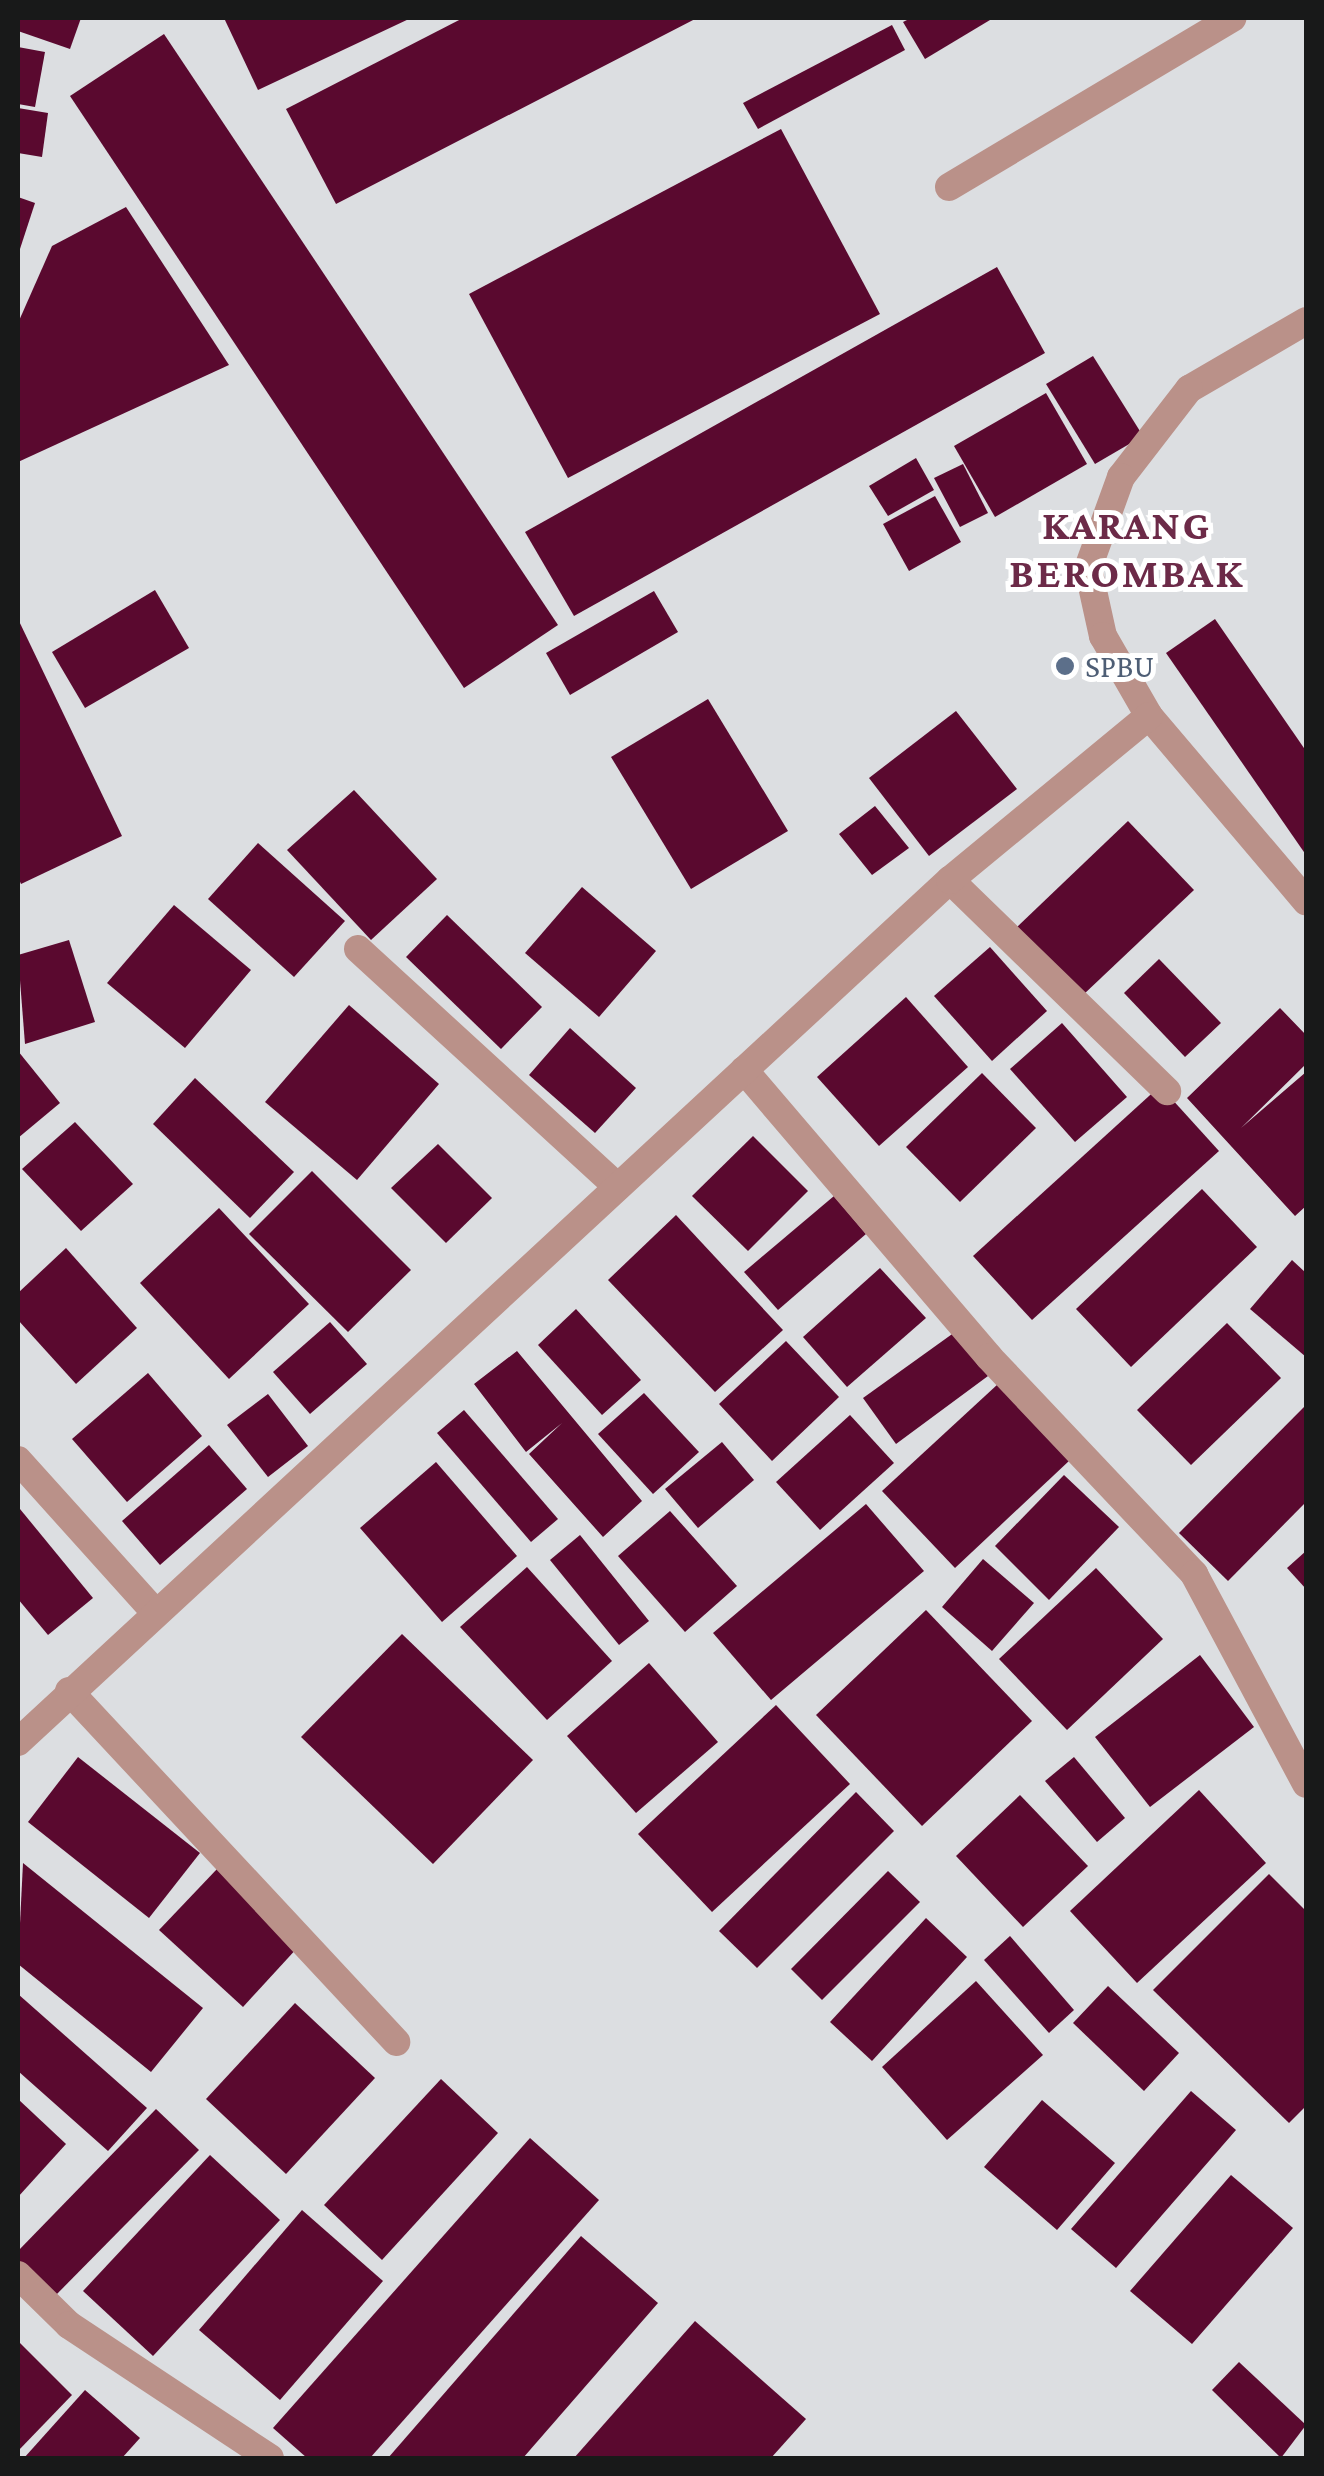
<!DOCTYPE html>
<html>
<head>
<meta charset="utf-8">
<style>
  body { margin:0 }
  #map { position:relative; width:1324px; height:2476px; overflow:hidden; background:#dcdee1; font-family:"Crimson Pro",serif }
  div>[style] { position:absolute }
  .building>* { inset:0; background:#5a092f }
  .service>* { height:28px; margin:-14px; padding:0 14px; transform-origin:14px; border-radius:14px; background:#ba9189 }
  .minor>* { height:28px; margin:-14px; padding:0 14px; transform-origin:14px; border-radius:14px; background:#ba9189 }
  .dots>* { width:28px; height:28px; translate:-50% -50%; box-sizing:border-box; border:5px solid #fff; border-radius:50% }
  span { translate:-50% -50%; white-space:nowrap; text-align:center; line-height:1.15; -webkit-text-stroke:10px #fff; paint-order:stroke }
  .service-label { font-size:32px; color:#4e5e75 }
  .left { translate:0 -50%; text-align:left }
  .district-label { font-size:42px; color:#6c2a48; font-weight:700; letter-spacing:2.5px }
  .frame { position:absolute; inset:0; border:20px solid #181919; pointer-events:none }
</style>
</head>
<body>
<div id="map">
  <div class="building">
    <i style="clip-path:polygon(18px 18px,81px 18px,70px 49px,18px 31px)"></i>
    <i style="clip-path:polygon(224px 18px,411px 18px,258px 90px)"></i>
    <i style="clip-path:polygon(463px 18px,697px 18px,336px 204px,286px 109px)"></i>
    <i style="clip-path:polygon(911px 18px,988px 18px,990px 20px,925px 59px,903px 22px)"></i>
    <i style="clip-path:polygon(892px 25px,905px 50px,758px 129px,743px 103px)"></i>
    <i style="clip-path:polygon(164px 34px,558px 625px,464px 688px,70px 96px)"></i>
    <i style="clip-path:polygon(18px 47px,45px 52px,35px 107px,18px 104px)"></i>
    <i style="clip-path:polygon(18px 108px,48px 113px,42px 157px,18px 153px)"></i>
    <i style="clip-path:polygon(781px 129px,880px 314px,568px 478px,469px 294px)"></i>
    <i style="clip-path:polygon(18px 197px,35px 203px,18px 255px)"></i>
    <i style="clip-path:polygon(126px 207px,229px 365px,18px 462px,18px 323px,52px 246px)"></i>
    <i style="clip-path:polygon(997px 267px,1045px 353px,574px 616px,525px 532px)"></i>
    <i style="clip-path:polygon(1093px 356px,1143px 436px,1095px 464px,1046px 384px)"></i>
    <i style="clip-path:polygon(1046px 393px,1087px 464px,995px 517px,954px 446px)"></i>
    <i style="clip-path:polygon(916px 458px,934px 490px,888px 516px,869px 486px)"></i>
    <i style="clip-path:polygon(963px 464px,988px 513px,960px 527px,934px 478px)"></i>
    <i style="clip-path:polygon(935px 496px,961px 542px,909px 571px,883px 524px)"></i>
    <i style="clip-path:polygon(155px 590px,189px 648px,85px 708px,52px 652px)"></i>
    <i style="clip-path:polygon(654px 591px,678px 632px,570px 695px,546px 653px)"></i>
    <i style="clip-path:polygon(18px 619px,122px 836px,21px 884px,18px 877px)"></i>
    <i style="clip-path:polygon(1215px 619px,1306px 751px,1306px 855px,1166px 653px)"></i>
    <i style="clip-path:polygon(708px 699px,788px 831px,691px 889px,611px 757px)"></i>
    <i style="clip-path:polygon(956px 711px,1017px 789px,929px 856px,869px 778px)"></i>
    <i style="clip-path:polygon(354px 790px,437px 879px,371px 940px,287px 850px)"></i>
    <i style="clip-path:polygon(875px 806px,909px 848px,872px 875px,839px 834px)"></i>
    <i style="clip-path:polygon(1128px 821px,1194px 890px,1083px 995px,1017px 927px)"></i>
    <i style="clip-path:polygon(258px 843px,345px 921px,294px 977px,208px 899px)"></i>
    <i style="clip-path:polygon(582px 887px,656px 951px,599px 1017px,525px 953px)"></i>
    <i style="clip-path:polygon(174px 905px,251px 970px,185px 1048px,107px 983px)"></i>
    <i style="clip-path:polygon(447px 915px,542px 1007px,501px 1049px,406px 957px)"></i>
    <i style="clip-path:polygon(69px 940px,95px 1022px,25px 1044px,18px 955px)"></i>
    <i style="clip-path:polygon(990px 947px,1047px 1011px,992px 1061px,934px 996px)"></i>
    <i style="clip-path:polygon(1159px 959px,1221px 1023px,1185px 1057px,1124px 993px)"></i>
    <i style="clip-path:polygon(906px 997px,968px 1067px,879px 1146px,817px 1077px)"></i>
    <i style="clip-path:polygon(349px 1005px,439px 1084px,357px 1180px,265px 1102px)"></i>
    <i style="clip-path:polygon(1280px 1008px,1306px 1035px,1306px 1064px,1241px 1128px,1306px 1072px,1306px 1206px,1295px 1216px,1187px 1098px)"></i>
    <i style="clip-path:polygon(1062px 1023px,1127px 1097px,1075px 1142px,1010px 1069px)"></i>
    <i style="clip-path:polygon(570px 1028px,636px 1088px,595px 1133px,529px 1075px)"></i>
    <i style="clip-path:polygon(18px 1051px,60px 1103px,18px 1138px)"></i>
    <i style="clip-path:polygon(982px 1073px,1036px 1128px,960px 1202px,906px 1147px)"></i>
    <i style="clip-path:polygon(195px 1078px,294px 1172px,250px 1218px,153px 1124px)"></i>
    <i style="clip-path:polygon(1160px 1086px,1219px 1151px,1032px 1320px,973px 1256px)"></i>
    <i style="clip-path:polygon(75px 1122px,133px 1184px,81px 1231px,22px 1169px)"></i>
    <i style="clip-path:polygon(753px 1136px,808px 1191px,748px 1251px,692px 1196px)"></i>
    <i style="clip-path:polygon(438px 1144px,492px 1198px,446px 1243px,391px 1188px)"></i>
    <i style="clip-path:polygon(312px 1171px,411px 1270px,348px 1332px,249px 1234px)"></i>
    <i style="clip-path:polygon(1202px 1189px,1257px 1247px,1131px 1367px,1076px 1309px)"></i>
    <i style="clip-path:polygon(834px 1196px,866px 1234px,778px 1310px,744px 1272px)"></i>
    <i style="clip-path:polygon(219px 1208px,309px 1304px,229px 1379px,140px 1283px)"></i>
    <i style="clip-path:polygon(676px 1215px,783px 1330px,715px 1392px,608px 1280px)"></i>
    <i style="clip-path:polygon(66px 1248px,137px 1328px,76px 1384px,18px 1320px,18px 1293px)"></i>
    <i style="clip-path:polygon(1292px 1260px,1306px 1273px,1306px 1357px,1250px 1309px)"></i>
    <i style="clip-path:polygon(880px 1268px,926px 1318px,847px 1387px,803px 1337px)"></i>
    <i style="clip-path:polygon(576px 1309px,641px 1380px,602px 1415px,538px 1345px)"></i>
    <i style="clip-path:polygon(330px 1322px,367px 1364px,310px 1414px,273px 1372px)"></i>
    <i style="clip-path:polygon(1227px 1323px,1281px 1378px,1191px 1465px,1137px 1410px)"></i>
    <i style="clip-path:polygon(955px 1332px,988px 1376px,896px 1444px,863px 1398px)"></i>
    <i style="clip-path:polygon(786px 1341px,839px 1397px,772px 1461px,719px 1404px)"></i>
    <i style="clip-path:polygon(517px 1351px,642px 1501px,603px 1537px,529px 1454px,562px 1423px,526px 1452px,474px 1384px)"></i>
    <i style="clip-path:polygon(148px 1373px,202px 1436px,127px 1502px,72px 1439px)"></i>
    <i style="clip-path:polygon(998px 1384px,1070px 1460px,955px 1568px,882px 1491px)"></i>
    <i style="clip-path:polygon(644px 1393px,699px 1452px,653px 1494px,598px 1434px)"></i>
    <i style="clip-path:polygon(268px 1394px,308px 1446px,268px 1477px,227px 1425px)"></i>
    <i style="clip-path:polygon(1306px 1405px,1306px 1502px,1228px 1581px,1179px 1533px)"></i>
    <i style="clip-path:polygon(464px 1410px,558px 1519px,531px 1542px,437px 1433px)"></i>
    <i style="clip-path:polygon(850px 1415px,894px 1463px,820px 1530px,776px 1482px)"></i>
    <i style="clip-path:polygon(722px 1442px,754px 1480px,698px 1528px,665px 1489px)"></i>
    <i style="clip-path:polygon(209px 1445px,247px 1489px,160px 1565px,122px 1521px)"></i>
    <i style="clip-path:polygon(436px 1462px,517px 1556px,442px 1622px,360px 1528px)"></i>
    <i style="clip-path:polygon(1064px 1475px,1119px 1527px,1049px 1600px,995px 1546px)"></i>
    <i style="clip-path:polygon(866px 1504px,924px 1571px,771px 1700px,713px 1633px)"></i>
    <i style="clip-path:polygon(20px 1509px,93px 1598px,48px 1635px,18px 1599px)"></i>
    <i style="clip-path:polygon(670px 1511px,737px 1586px,685px 1632px,618px 1556px)"></i>
    <i style="clip-path:polygon(580px 1535px,649px 1621px,619px 1645px,550px 1560px)"></i>
    <i style="clip-path:polygon(1306px 1551px,1306px 1589px,1287px 1568px)"></i>
    <i style="clip-path:polygon(983px 1559px,1034px 1603px,992px 1651px,942px 1607px)"></i>
    <i style="clip-path:polygon(527px 1567px,612px 1661px,547px 1720px,460px 1627px)"></i>
    <i style="clip-path:polygon(1096px 1568px,1163px 1639px,1067px 1730px,999px 1659px)"></i>
    <i style="clip-path:polygon(926px 1610px,1032px 1721px,922px 1826px,816px 1715px)"></i>
    <i style="clip-path:polygon(402px 1634px,533px 1760px,433px 1864px,301px 1737px)"></i>
    <i style="clip-path:polygon(1200px 1655px,1254px 1727px,1150px 1807px,1095px 1737px)"></i>
    <i style="clip-path:polygon(649px 1663px,718px 1742px,636px 1813px,567px 1736px)"></i>
    <i style="clip-path:polygon(776px 1705px,850px 1784px,712px 1912px,638px 1834px)"></i>
    <i style="clip-path:polygon(78px 1757px,200px 1853px,149px 1918px,28px 1822px)"></i>
    <i style="clip-path:polygon(1074px 1757px,1125px 1818px,1097px 1842px,1045px 1781px)"></i>
    <i style="clip-path:polygon(1199px 1790px,1266px 1863px,1137px 1983px,1070px 1911px)"></i>
    <i style="clip-path:polygon(856px 1792px,894px 1831px,757px 1968px,719px 1931px)"></i>
    <i style="clip-path:polygon(1020px 1795px,1088px 1866px,1023px 1927px,956px 1856px)"></i>
    <i style="clip-path:polygon(23px 1863px,203px 2008px,151px 2072px,18px 1964px)"></i>
    <i style="clip-path:polygon(217px 1869px,299px 1946px,243px 2007px,159px 1930px)"></i>
    <i style="clip-path:polygon(888px 1871px,920px 1902px,822px 2000px,791px 1969px)"></i>
    <i style="clip-path:polygon(1269px 1874px,1306px 1911px,1306px 2106px,1289px 2123px,1153px 1990px)"></i>
    <i style="clip-path:polygon(926px 1918px,967px 1957px,872px 2061px,830px 2022px)"></i>
    <i style="clip-path:polygon(1010px 1936px,1074px 2010px,1049px 2033px,984px 1960px)"></i>
    <i style="clip-path:polygon(976px 1981px,1043px 2055px,947px 2140px,882px 2067px)"></i>
    <i style="clip-path:polygon(1108px 1986px,1179px 2053px,1144px 2091px,1073px 2023px)"></i>
    <i style="clip-path:polygon(18px 1994px,147px 2108px,108px 2151px,18px 2071px)"></i>
    <i style="clip-path:polygon(295px 2003px,375px 2078px,286px 2174px,206px 2099px)"></i>
    <i style="clip-path:polygon(441px 2079px,498px 2133px,382px 2260px,324px 2205px)"></i>
    <i style="clip-path:polygon(1191px 2091px,1236px 2130px,1116px 2268px,1071px 2229px)"></i>
    <i style="clip-path:polygon(18px 2099px,66px 2144px,18px 2197px)"></i>
    <i style="clip-path:polygon(1042px 2100px,1115px 2163px,1057px 2230px,984px 2167px)"></i>
    <i style="clip-path:polygon(156px 2109px,199px 2150px,53px 2298px,18px 2263px,18px 2251px)"></i>
    <i style="clip-path:polygon(530px 2138px,599px 2200px,370px 2458px,307px 2458px,273px 2428px)"></i>
    <i style="clip-path:polygon(210px 2155px,280px 2220px,153px 2356px,83px 2291px)"></i>
    <i style="clip-path:polygon(1231px 2175px,1293px 2228px,1192px 2344px,1130px 2291px)"></i>
    <i style="clip-path:polygon(302px 2210px,383px 2281px,280px 2400px,199px 2330px)"></i>
    <i style="clip-path:polygon(581px 2236px,658px 2303px,523px 2458px,388px 2458px)"></i>
    <i style="clip-path:polygon(695px 2321px,806px 2419px,771px 2458px,574px 2458px)"></i>
    <i style="clip-path:polygon(18px 2341px,72px 2395px,18px 2451px)"></i>
    <i style="clip-path:polygon(1239px 2362px,1306px 2425px,1281px 2458px,1212px 2390px)"></i>
    <i style="clip-path:polygon(85px 2390px,140px 2438px,122px 2458px,24px 2458px)"></i>
  </div>
  <div class="service">
    <i style="left:949px;top:187px;width:330px;rotate:-30.8deg"></i>
    <i style="left:69px;top:1691px;width:480px;rotate:47deg"></i>
  </div>
  <div class="minor">
    <i style="left:1306px;top:321px;width:135px;rotate:149.8deg"></i>
    <i style="left:1189px;top:389px;width:111px;rotate:127.7deg"></i>
    <i style="left:1121px;top:477px;width:97px;rotate:109.9deg"></i>
    <i style="left:1088px;top:568px;width:70px;rotate:77.6deg"></i>
    <i style="left:1103px;top:636px;width:92px;rotate:60.1deg"></i>
    <i style="left:1149px;top:716px;width:243px;rotate:49.7deg"></i>
    <i style="left:950px;top:880px;width:303px;rotate:44.2deg"></i>
    <i style="left:358px;top:949px;width:352px;rotate:42.5deg"></i>
    <i style="left:744px;top:1070px;width:377px;rotate:49.5deg"></i>
    <i style="left:989px;top:1357px;width:299px;rotate:46.6deg"></i>
    <i style="left:1194px;top:1574px;width:238px;rotate:61.9deg"></i>
    <i style="left:18px;top:1460px;width:205px;rotate:48deg"></i>
    <i style="left:18px;top:1742px;width:1270px;rotate:-42.77deg"></i>
    <i style="left:950px;top:880px;width:258px;rotate:-39.5deg"></i>
    <i style="left:18px;top:2275px;width:71px;rotate:44.4deg"></i>
    <i style="left:69px;top:2325px;width:241px;rotate:33.5deg"></i>
  </div>
  <div class="dots">
    <i style="left:1065px;top:666px;background:#5c6f8a"></i>
  </div>
  <div class="service-label">
    <span class="left" style="left:1085px;top:666px">SPBU</span>
  </div>
  <div class="district-label">
    <span style="left:1127px;top:549px">KARANG<br>BEROMBAK</span>
  </div>
  <div class="frame"></div>
</div>
</body>
</html>
